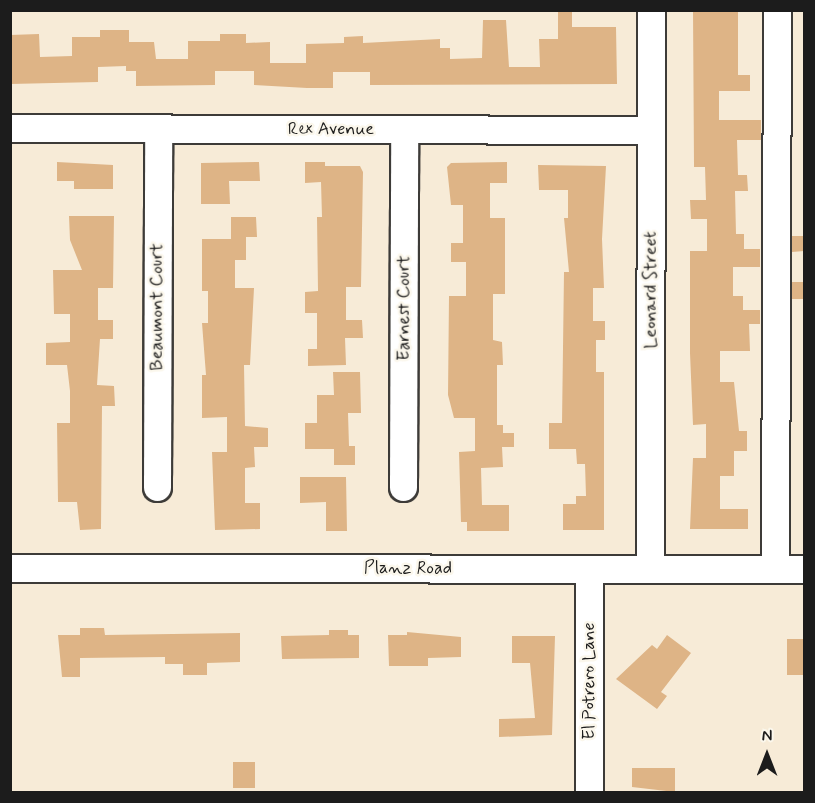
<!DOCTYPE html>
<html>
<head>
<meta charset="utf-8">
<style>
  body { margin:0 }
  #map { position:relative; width:815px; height:803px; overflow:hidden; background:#f7ebd7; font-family:Mynerve,sans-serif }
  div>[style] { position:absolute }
  .building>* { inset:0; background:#deb486 }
  .roads { filter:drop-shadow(2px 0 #3d3b38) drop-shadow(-2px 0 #3d3b38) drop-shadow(0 2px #3d3b38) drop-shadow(0 -2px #3d3b38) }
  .minor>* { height:27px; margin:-13.5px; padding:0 13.5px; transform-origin:13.5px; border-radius:13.5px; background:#fff }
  span { translate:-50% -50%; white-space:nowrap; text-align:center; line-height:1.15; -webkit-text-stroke:5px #fbf7ec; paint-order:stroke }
  .street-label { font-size:18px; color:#1c1c1c }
  .frame { position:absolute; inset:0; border:12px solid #1c1c1c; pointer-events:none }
  .north { position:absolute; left:737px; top:725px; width:60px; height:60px; -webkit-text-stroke:4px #fbf7ec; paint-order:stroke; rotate:0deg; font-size:16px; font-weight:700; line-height:24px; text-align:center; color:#1c1c1c }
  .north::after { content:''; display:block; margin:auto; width:21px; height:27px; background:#1c1c1c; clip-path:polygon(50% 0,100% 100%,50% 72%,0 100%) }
</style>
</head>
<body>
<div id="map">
  <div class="building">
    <i style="clip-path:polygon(558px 10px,572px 10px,572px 27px,616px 27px,617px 84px,370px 85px,370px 72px,333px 72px,333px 88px,307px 88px,254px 85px,254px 71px,215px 71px,215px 85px,136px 86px,136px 71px,126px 71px,126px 66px,98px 67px,98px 82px,10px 84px,10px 35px,39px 34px,40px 57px,72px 56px,72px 37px,100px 37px,100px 30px,129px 30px,129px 42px,154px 42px,156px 59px,188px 59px,188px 41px,220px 41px,220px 34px,246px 34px,246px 43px,270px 42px,270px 63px,306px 63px,306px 44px,344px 43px,344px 37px,363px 36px,363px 43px,440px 39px,440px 48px,450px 48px,450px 59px,482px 58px,483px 20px,506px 20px,509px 67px,540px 67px,539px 39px,558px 39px)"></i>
    <i style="clip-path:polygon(693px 10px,738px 10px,738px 75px,750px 75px,750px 91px,719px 91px,719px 120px,761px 120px,761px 140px,737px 140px,738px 175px,747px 175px,748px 191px,735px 191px,736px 234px,744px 234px,744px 249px,760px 249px,760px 267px,733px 267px,733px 296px,743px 296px,743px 310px,760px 310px,760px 324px,749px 324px,750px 351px,720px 351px,720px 382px,734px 382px,739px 431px,747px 431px,747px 451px,734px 451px,734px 476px,720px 476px,720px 509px,748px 509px,748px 529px,690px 529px,693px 458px,706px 458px,706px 424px,693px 425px,690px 353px,690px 251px,707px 251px,707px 219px,691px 219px,690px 200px,706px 200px,705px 167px,694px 167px)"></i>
    <i style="clip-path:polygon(57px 162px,113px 165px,113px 189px,74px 189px,74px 181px,57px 181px)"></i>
    <i style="clip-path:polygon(259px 162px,260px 181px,229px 181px,230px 204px,201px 204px,201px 163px)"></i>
    <i style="clip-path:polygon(305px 162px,325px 162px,325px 166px,360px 166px,363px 172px,361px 287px,346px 287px,346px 320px,362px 320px,363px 338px,345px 338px,346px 365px,308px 366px,308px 349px,317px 349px,317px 313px,305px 313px,305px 292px,318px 291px,317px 217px,322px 217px,321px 182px,305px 183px)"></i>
    <i style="clip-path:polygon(507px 162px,507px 183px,490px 183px,490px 218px,505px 218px,505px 294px,493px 294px,493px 340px,502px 342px,503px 365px,497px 365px,497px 425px,503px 425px,503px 433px,514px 433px,514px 447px,502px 447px,503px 467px,481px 468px,482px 505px,509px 505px,509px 531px,467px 531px,467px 522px,461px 522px,459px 452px,475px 451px,475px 418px,454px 418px,448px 395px,449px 296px,466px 296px,466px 262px,451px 262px,451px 243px,463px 243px,463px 205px,451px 205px,447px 167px,451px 163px)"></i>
    <i style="clip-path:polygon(538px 165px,606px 166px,602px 239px,604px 288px,593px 288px,593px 321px,605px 321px,605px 340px,596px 340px,596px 372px,604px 372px,604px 530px,563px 530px,563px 504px,576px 504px,576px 496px,586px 496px,585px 464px,577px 464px,576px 449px,549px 449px,549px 423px,562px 423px,564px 272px,569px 272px,564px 218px,568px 218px,568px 190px,539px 190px)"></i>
    <i style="clip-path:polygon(69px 216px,114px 216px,113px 288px,98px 288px,98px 320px,113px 320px,113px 339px,100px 339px,97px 385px,114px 386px,115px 406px,102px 406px,101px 529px,80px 530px,77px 502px,58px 502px,57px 423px,70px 423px,70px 391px,67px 365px,46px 365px,46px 343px,70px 342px,70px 314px,54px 314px,53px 270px,82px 270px,70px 240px)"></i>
    <i style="clip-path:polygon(231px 217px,256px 217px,257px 237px,246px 237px,246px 260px,235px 260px,235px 288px,254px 288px,250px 365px,244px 365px,245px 426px,268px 428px,268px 447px,254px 447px,255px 467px,245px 468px,245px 503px,260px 503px,260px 529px,215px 530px,212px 452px,227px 452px,227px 417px,202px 418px,202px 375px,206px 375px,202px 323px,208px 323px,208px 291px,202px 291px,202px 239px,231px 239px)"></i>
    <i style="clip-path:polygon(792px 236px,803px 236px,804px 251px,792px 252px)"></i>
    <i style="clip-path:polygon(792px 282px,804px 282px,804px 299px,792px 299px)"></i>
    <i style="clip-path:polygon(333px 372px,360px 372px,361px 413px,348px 413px,349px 446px,355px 446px,355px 465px,334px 465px,334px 449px,305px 449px,305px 423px,317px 423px,317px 395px,334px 395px)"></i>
    <i style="clip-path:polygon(300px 477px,346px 477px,347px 531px,326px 531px,326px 502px,300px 503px)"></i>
    <i style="clip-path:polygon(80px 628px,104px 628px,105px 635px,240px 633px,240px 662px,207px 663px,207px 675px,183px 675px,183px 664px,165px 664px,165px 657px,80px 658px,80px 677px,62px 677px,58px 635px,80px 635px)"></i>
    <i style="clip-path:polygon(329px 630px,348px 630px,348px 635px,359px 635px,359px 658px,282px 659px,281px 636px,329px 635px)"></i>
    <i style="clip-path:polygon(407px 632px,461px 637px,461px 657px,428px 658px,428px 666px,389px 666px,388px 635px,407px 635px)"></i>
    <i style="clip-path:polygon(667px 635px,691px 653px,661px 692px,667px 696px,657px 709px,616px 679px,652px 645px,657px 649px)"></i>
    <i style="clip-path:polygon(512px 636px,555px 636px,552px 735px,499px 737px,499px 719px,535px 718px,530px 663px,512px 663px)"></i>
    <i style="clip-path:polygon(787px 639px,804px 639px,804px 675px,787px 675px)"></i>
    <i style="clip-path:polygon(233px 762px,255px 762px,255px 788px,233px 788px)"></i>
    <i style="clip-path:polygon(632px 768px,675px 768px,675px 792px,632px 787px)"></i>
  </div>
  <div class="roads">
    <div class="minor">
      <i style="left:10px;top:128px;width:641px;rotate:0.18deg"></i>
      <i style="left:157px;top:487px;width:359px;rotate:-89.8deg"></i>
      <i style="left:403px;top:487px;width:358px;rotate:-89.8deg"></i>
      <i style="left:10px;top:568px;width:794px;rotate:0.07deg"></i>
      <i style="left:650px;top:569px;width:559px;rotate:-89.9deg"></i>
      <i style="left:775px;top:569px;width:559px;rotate:-89.8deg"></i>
      <i style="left:589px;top:792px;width:223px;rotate:-90deg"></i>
    </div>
  </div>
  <div class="street-label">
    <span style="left:331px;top:129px">Rex Avenue</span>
    <span style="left:651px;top:290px;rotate:-90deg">Leonard Street</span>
    <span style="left:157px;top:307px;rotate:-90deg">Beaumont Court</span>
    <span style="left:404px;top:308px;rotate:-90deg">Earnest Court</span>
    <span style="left:408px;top:568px">Planz Road</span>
    <span style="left:589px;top:681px;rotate:-90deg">El Potrero Lane</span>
  </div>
  <div class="frame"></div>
  <div class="north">N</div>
</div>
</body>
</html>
